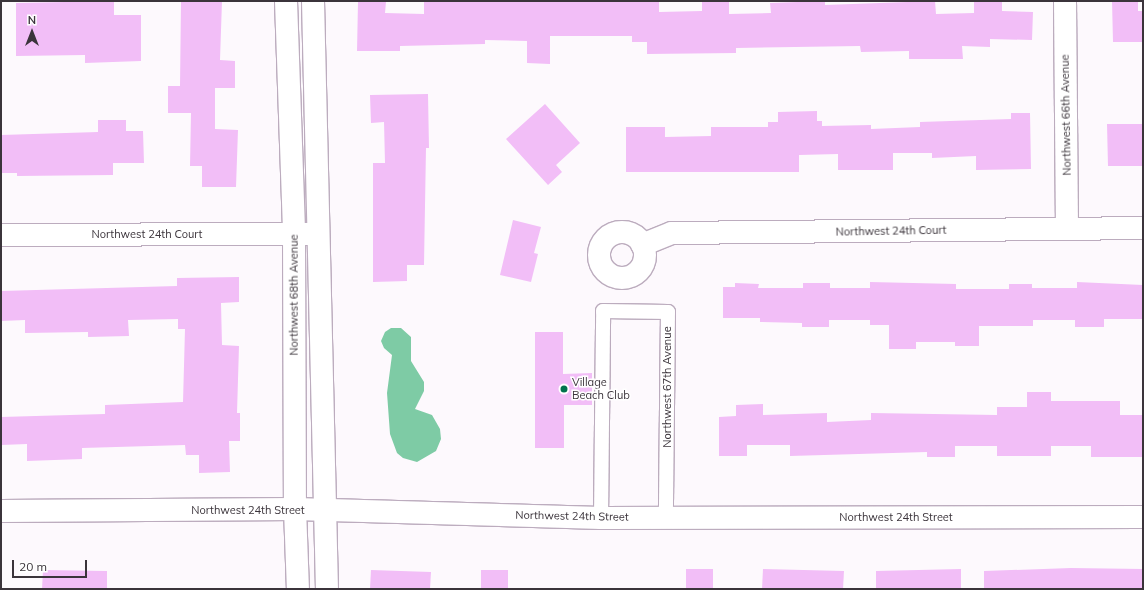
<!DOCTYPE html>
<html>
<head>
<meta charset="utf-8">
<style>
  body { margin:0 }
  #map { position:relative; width:1144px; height:590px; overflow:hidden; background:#fdf9fd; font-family:Mulish,sans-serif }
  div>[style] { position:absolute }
  .water>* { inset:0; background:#7ecba5 }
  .building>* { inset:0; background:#f2bef7 }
  .roads { filter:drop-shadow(1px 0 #bcacbe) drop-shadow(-1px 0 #bcacbe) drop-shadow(0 1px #bcacbe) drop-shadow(0 -1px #bcacbe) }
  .service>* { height:14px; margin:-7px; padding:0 7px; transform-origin:7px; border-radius:7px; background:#fff }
  .minor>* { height:22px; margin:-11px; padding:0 11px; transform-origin:11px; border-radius:11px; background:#fff }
  .minor>.ring { margin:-11px; padding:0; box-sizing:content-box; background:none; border:22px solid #fff; border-radius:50% }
  .dots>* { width:11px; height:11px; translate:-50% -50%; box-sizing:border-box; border:2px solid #fff; border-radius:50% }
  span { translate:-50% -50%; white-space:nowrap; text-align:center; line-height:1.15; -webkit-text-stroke:3px #fff; paint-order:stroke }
  .street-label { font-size:11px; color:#3b343b }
  .poi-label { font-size:11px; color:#3b343b }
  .left { translate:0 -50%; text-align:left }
  .frame { position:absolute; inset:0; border:2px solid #3b343b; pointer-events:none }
  .north { position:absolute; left:12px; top:12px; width:40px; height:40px; -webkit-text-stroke:3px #fff; paint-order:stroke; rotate:0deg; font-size:11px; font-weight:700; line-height:16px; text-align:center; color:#3b343b }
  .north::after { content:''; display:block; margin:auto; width:14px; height:18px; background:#3b343b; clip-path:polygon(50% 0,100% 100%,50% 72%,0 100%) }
  .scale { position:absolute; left:12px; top:560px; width:75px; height:18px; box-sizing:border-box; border:2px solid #3b343b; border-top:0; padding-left:5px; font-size:12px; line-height:14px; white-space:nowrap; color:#3b343b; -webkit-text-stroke:3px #fff; paint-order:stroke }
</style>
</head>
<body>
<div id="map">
  <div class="water">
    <i style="clip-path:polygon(391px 328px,401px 328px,411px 337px,411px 361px,424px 382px,424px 391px,415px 409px,432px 415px,440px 429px,441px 439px,436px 451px,417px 462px,403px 458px,397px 453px,390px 434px,387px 393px,392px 355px,384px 348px,381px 341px,385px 332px)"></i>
  </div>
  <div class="building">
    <i style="clip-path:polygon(114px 1px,114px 15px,141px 15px,141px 61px,85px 63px,85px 55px,16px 56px,16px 3px)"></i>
    <i style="clip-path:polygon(181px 1px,222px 1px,220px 60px,235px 61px,235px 88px,215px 88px,215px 129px,238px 130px,236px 187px,202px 187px,202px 166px,190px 166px,191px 113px,168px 113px,168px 86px,180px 86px)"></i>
    <i style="clip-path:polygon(451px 1px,659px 1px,659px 12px,702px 11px,702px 1px,729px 1px,729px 14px,771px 13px,770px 3px,825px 1px,825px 5px,935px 1px,936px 14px,974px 13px,974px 1px,1002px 1px,1002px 11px,1033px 12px,1032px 40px,990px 39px,990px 47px,962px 46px,963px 59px,909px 59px,909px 51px,861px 52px,860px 46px,736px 48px,736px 53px,647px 54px,647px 42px,632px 42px,632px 36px,550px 36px,550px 64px,527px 63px,527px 41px,485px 40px,485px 44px,400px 46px,400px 51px,357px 51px,358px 2px,386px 2px,385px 13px,424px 14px,424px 2px)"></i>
    <i style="clip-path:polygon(1112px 1px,1138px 1px,1138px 11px,1143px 11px,1143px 42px,1113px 42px)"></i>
    <i style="clip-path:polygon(428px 94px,429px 148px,426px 148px,424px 265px,407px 265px,407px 281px,373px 282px,373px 163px,385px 163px,384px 122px,371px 123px,370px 95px)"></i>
    <i style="clip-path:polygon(545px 104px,580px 143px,556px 165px,562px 172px,548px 185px,506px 139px)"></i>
    <i style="clip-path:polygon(817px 111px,817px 121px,822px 121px,822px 126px,871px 125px,871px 129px,920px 127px,920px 122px,1011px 119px,1011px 113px,1030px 113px,1031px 169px,976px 170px,976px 156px,932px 158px,932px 153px,893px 153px,893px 170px,838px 170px,838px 154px,799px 155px,799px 172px,626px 172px,626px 127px,665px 127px,665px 137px,711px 136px,711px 127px,768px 127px,768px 122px,778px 122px,778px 112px)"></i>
    <i style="clip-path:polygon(98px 120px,126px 120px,126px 131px,143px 131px,144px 163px,113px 163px,113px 175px,17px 176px,17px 173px,1px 173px,1px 135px,98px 132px)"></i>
    <i style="clip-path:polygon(1107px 124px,1143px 124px,1143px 166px,1108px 166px)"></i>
    <i style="clip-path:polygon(513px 220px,541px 227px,534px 253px,538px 254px,531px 282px,500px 275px)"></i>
    <i style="clip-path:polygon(239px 277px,239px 302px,221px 303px,222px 345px,239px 346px,237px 413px,240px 413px,240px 441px,229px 441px,230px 472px,199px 473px,199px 455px,186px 455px,185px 445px,82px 448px,82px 459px,27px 461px,27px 444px,1px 445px,1px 417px,105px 414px,105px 405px,183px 402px,185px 329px,178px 329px,178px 319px,128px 320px,129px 336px,88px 337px,88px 332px,25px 333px,25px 320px,1px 321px,1px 291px,177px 286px,177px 278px)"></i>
    <i style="clip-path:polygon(870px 282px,956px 284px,956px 289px,1009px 289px,1009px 284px,1032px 284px,1032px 288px,1077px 288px,1077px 282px,1143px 285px,1143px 319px,1104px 319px,1104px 327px,1075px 327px,1075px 320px,1033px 320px,1033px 326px,979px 326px,979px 346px,955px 346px,955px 342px,916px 342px,916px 349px,889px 349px,889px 325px,870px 325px,870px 320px,829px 320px,829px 327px,802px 327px,802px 323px,760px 322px,760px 318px,723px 318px,723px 287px,735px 287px,735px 283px,759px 284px,758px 288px,803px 288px,803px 283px,830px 283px,830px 288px,870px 288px)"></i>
    <i style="clip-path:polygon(535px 332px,563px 332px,563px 374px,592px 373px,592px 405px,564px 405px,564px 448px,535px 448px)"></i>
    <i style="clip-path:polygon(1027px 392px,1051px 392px,1051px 401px,1120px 401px,1120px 415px,1143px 415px,1143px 457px,1091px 457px,1091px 446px,1051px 446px,1051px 456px,997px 456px,997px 446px,955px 446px,955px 457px,927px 457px,927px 452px,790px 456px,790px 445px,747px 445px,747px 456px,719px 456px,719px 417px,736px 416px,736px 405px,763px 404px,763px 415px,827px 413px,827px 422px,871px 420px,871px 413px,997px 415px,997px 407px,1027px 407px)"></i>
    <i style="clip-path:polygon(1071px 568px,1143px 569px,1143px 589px,984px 589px,984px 571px)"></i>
    <i style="clip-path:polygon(686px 569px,713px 569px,713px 589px,686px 589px)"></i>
    <i style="clip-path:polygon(763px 569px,844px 571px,843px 589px,762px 589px)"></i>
    <i style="clip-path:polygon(961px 569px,961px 589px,876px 589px,876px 571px)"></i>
    <i style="clip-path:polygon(43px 570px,107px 571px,107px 589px,42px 589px)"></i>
    <i style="clip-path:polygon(371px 570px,431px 572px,430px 589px,370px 589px)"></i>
    <i style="clip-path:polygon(481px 570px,508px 570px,508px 589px,481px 589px)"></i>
  </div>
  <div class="roads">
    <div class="service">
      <i style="left:601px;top:518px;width:207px;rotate:-89.4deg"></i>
      <i style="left:603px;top:311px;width:65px;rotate:0.9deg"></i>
      <i style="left:668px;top:312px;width:205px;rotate:90.6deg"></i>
    </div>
    <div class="minor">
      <i style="left:286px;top:1px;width:233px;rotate:88deg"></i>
      <i style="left:294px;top:234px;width:275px;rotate:89.8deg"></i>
      <i style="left:295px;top:509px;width:80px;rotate:87.9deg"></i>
      <i style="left:313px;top:1px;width:588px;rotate:88.64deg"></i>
      <i style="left:1065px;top:1px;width:227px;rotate:89.5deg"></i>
      <i class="ring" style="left:599px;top:232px;width:24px;height:24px"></i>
      <i style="left:1px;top:235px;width:307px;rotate:-0.2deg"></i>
      <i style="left:642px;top:245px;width:32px;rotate:-22deg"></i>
      <i style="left:672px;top:233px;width:471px;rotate:-0.6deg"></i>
      <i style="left:1px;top:511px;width:294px;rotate:-0.4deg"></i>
      <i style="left:295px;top:509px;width:306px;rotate:1.7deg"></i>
      <i style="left:601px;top:518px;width:542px;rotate:-0.11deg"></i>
    </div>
  </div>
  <div class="dots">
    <i style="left:564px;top:389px;background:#00734d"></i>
  </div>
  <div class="street-label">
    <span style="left:1066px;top:115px;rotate:-91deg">Northwest 66th Avenue</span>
    <span style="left:891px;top:231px;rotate:-1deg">Northwest 24th Court</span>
    <span style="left:147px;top:234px">Northwest 24th Court</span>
    <span style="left:294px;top:295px;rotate:-90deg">Northwest 68th Avenue</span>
    <span style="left:667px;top:387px;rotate:-90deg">Northwest 67th Avenue</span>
    <span style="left:248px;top:510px">Northwest 24th Street</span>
    <span style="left:572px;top:516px;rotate:1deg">Northwest 24th Street</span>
    <span style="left:896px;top:517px">Northwest 24th Street</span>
  </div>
  <div class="poi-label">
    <span class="left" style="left:572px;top:389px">Village<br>Beach Club</span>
  </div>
  <div class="frame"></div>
  <div class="north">N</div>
  <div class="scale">20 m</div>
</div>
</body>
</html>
